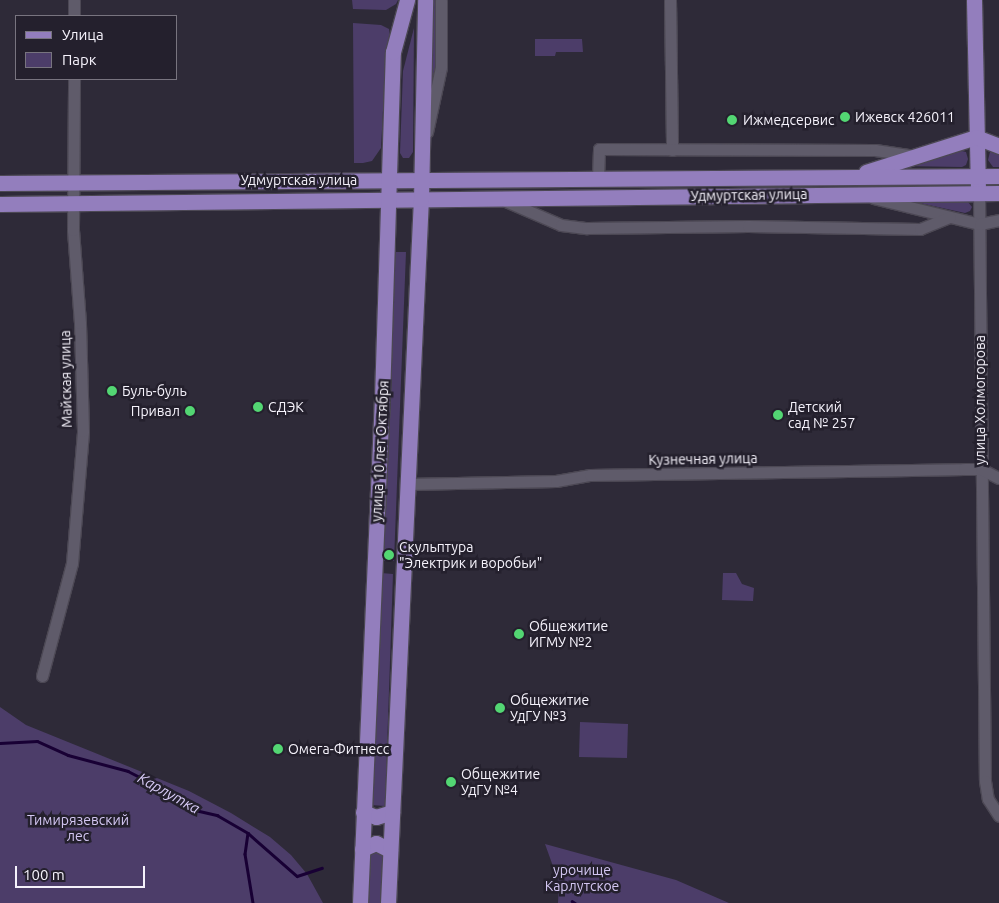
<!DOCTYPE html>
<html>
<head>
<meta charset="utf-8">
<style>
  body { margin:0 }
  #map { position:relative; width:999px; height:903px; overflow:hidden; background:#2e2a38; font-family:Ubuntu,sans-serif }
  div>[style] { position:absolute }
  .green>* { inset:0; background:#4c3d69 }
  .stream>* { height:2.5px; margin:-1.25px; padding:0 1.25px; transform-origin:1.25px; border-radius:1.25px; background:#180034 }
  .roads { filter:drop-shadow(1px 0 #4c4854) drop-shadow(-1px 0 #4c4854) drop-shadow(0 1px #4c4854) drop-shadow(0 -1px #4c4854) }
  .minor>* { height:11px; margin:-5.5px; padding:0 5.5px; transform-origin:5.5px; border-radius:5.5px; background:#5f5b6a }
  .major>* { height:15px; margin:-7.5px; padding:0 7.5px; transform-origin:7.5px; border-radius:7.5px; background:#937ebd }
  .dots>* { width:14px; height:14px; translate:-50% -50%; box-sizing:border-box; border:2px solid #24202d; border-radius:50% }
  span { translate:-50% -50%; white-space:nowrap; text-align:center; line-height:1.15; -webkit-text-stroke:5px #24202d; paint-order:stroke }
  .poi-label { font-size:14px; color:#f5f2fb }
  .left { translate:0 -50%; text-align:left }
  .right { translate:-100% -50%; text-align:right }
  .street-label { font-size:14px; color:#f5f2fb }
  .park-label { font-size:14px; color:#d3c6f2 }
  .water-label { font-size:15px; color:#dacdf9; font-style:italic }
  .legend { position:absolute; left:15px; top:15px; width:162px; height:65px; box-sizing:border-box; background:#24202d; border:1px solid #78747f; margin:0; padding:6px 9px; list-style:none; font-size:15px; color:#f5f2fb }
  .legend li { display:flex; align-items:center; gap:10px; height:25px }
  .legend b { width:25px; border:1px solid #78747f }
  .scale { position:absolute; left:15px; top:866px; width:130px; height:22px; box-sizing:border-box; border:2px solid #f5f2fb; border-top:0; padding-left:6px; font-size:15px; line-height:18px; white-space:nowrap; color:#f5f2fb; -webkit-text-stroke:4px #24202d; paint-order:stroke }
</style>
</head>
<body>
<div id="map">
  <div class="green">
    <i style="clip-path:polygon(352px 0,398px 0,396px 4px,386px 10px,353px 9px)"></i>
    <i style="clip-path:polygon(430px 0,437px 0,438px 73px,429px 100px)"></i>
    <i style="clip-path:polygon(353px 23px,381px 25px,389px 29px,390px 36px,386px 55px,381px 148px,372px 161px,363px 163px,354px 163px)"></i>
    <i style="clip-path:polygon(414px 28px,413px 152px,409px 158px,403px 158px,400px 153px,403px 71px)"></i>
    <i style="clip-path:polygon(535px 39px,582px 39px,583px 52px,556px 52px,555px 56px,535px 56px)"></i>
    <i style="clip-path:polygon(994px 150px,999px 151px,999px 167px,993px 167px,988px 160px,990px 152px)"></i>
    <i style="clip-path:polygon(962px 151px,966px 152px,968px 159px,966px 165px,962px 167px,903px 166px)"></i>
    <i style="clip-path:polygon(963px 201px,968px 202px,972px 207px,970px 211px,965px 213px,915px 202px)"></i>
    <i style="clip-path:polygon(394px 252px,406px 252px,394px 561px,381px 561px)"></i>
    <i style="clip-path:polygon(381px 573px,393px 574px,385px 806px,371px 805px)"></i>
    <i style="clip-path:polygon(723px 573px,736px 573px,742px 584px,754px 588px,753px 601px,722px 600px)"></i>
    <i style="clip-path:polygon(0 707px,26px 725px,189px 791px,231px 813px,270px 837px,291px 855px,307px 874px,323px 903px,0 903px)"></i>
    <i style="clip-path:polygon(580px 722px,628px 724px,627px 758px,579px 757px)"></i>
    <i style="clip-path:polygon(545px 844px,676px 880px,729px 903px,558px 903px,559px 883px)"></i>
    <i style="clip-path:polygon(368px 853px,383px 853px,381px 903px,366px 903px)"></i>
  </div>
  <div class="stream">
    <i style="left:0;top:743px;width:37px;rotate:-3deg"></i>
    <i style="left:37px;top:741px;width:34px;rotate:24deg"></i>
    <i style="left:68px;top:755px;width:62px;rotate:14.9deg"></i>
    <i style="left:128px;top:771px;width:36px;rotate:27deg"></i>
    <i style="left:160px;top:787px;width:42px;rotate:33.3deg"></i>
    <i style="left:195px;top:810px;width:23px;rotate:13deg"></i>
    <i style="left:217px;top:815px;width:36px;rotate:30deg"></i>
    <i style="left:248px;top:833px;width:65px;rotate:41.3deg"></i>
    <i style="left:297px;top:876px;width:26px;rotate:-18deg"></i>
    <i style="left:248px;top:833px;width:21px;rotate:98deg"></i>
    <i style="left:245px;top:854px;width:50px;rotate:80.7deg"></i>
    <i style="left:572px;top:901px;width:4px;rotate:34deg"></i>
  </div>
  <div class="roads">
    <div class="minor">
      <i style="left:74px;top:0;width:16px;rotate:90deg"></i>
      <i style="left:670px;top:0;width:150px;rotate:89.2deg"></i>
      <i style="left:427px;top:132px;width:66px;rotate:-77.8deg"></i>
      <i style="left:441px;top:67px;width:67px;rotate:-90deg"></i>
      <i style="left:598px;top:178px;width:29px;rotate:-88deg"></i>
      <i style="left:599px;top:149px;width:276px;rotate:0.2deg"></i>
      <i style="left:875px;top:150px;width:40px;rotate:8.5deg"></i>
      <i style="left:979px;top:193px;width:588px;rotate:89.42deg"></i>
      <i style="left:985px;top:781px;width:18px;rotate:81deg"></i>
      <i style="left:988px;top:799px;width:20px;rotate:57deg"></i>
      <i style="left:873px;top:198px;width:110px;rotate:13.7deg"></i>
      <i style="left:980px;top:224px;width:19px;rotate:-12deg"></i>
      <i style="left:503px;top:200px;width:63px;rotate:23.3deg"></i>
      <i style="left:561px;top:225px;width:26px;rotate:7deg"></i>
      <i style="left:587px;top:228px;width:161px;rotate:-0.7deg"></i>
      <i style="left:748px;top:226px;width:172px;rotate:1deg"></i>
      <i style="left:920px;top:229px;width:32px;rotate:-22deg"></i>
      <i style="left:407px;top:484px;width:149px;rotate:-1.2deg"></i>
      <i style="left:556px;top:481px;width:35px;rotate:-10deg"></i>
      <i style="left:590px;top:475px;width:374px;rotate:-0.9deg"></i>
      <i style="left:964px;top:469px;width:17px"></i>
      <i style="left:981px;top:469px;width:20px;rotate:27deg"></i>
      <i style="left:42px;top:676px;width:117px;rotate:-75.1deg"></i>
      <i style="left:72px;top:563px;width:132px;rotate:-85.2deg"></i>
      <i style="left:83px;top:431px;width:108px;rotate:-91.6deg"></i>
      <i style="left:80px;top:323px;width:93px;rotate:-94.3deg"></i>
      <i style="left:73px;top:230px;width:151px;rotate:-89.6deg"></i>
    </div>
    <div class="major">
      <i style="left:974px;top:0;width:186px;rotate:88.8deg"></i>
      <i style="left:866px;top:172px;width:115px;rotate:-17.7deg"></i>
      <i style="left:976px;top:137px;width:25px;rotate:21deg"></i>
      <i style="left:0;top:183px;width:999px;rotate:-0.4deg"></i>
      <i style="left:0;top:204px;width:999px;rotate:-0.63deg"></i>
      <i style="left:363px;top:812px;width:14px;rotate:21deg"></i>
      <i style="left:376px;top:817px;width:17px;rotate:-17deg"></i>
      <i style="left:362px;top:849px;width:15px;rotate:-23deg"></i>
      <i style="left:376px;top:843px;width:16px;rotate:27deg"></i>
      <i style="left:360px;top:903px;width:505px;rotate:-87.51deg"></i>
      <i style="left:382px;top:398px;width:346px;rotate:-88.2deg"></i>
      <i style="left:393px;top:52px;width:54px;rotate:-74.9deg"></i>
      <i style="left:388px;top:903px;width:705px;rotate:-87.32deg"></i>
      <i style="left:421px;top:199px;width:199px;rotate:-88.8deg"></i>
    </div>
  </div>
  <div class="dots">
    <i style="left:845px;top:117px;background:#53d673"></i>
    <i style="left:732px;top:120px;background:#53d673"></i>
    <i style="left:112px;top:391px;background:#53d673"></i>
    <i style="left:258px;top:407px;background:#53d673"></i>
    <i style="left:190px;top:411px;background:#53d673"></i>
    <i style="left:778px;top:415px;background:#53d673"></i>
    <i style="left:389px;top:555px;background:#53d673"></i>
    <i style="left:519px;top:634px;background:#53d673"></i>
    <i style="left:500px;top:708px;background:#53d673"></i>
    <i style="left:278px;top:749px;background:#53d673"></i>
    <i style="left:451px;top:782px;background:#53d673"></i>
  </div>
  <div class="poi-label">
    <span class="left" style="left:855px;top:117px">Ижевск 426011</span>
    <span class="left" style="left:743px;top:120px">Ижмедсервис</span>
    <span class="left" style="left:122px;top:391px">Буль-буль</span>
    <span class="left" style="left:268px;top:407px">СДЭК</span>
    <span class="left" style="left:788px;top:415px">Детский<br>сад № 257</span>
    <span class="right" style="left:180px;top:411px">Привал</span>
    <span class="left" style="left:399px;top:555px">Скульптура<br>"Электрик и воробьи"</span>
    <span class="left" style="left:529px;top:634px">Общежитие<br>ИГМУ №2</span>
    <span class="left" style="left:510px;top:708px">Общежитие<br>УдГУ №3</span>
    <span class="left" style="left:288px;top:749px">Омега-Фитнесс</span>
    <span class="left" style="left:461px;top:782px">Общежитие<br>УдГУ №4</span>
  </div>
  <div class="street-label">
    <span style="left:299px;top:180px">Удмуртская улица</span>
    <span style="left:749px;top:195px;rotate:-1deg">Удмуртская улица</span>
    <span style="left:66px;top:379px;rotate:-91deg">Майская улица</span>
    <span style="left:980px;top:400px;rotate:-90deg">улица Холмогорова</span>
    <span style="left:380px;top:451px;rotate:-87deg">улица 10 лет Октября</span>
    <span style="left:703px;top:459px;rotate:-1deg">Кузнечная улица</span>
  </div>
  <div class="park-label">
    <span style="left:78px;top:828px">Тимирязевский<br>лес</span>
    <span style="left:582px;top:878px">урочище<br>Карлутское</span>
  </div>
  <div class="water-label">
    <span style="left:169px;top:793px;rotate:29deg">Карлутка</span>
  </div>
  <ul class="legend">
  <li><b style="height:6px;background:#937ebd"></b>Улица</li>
  <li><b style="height:14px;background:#4c3d69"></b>Парк</li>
  </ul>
  <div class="scale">100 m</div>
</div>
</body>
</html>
